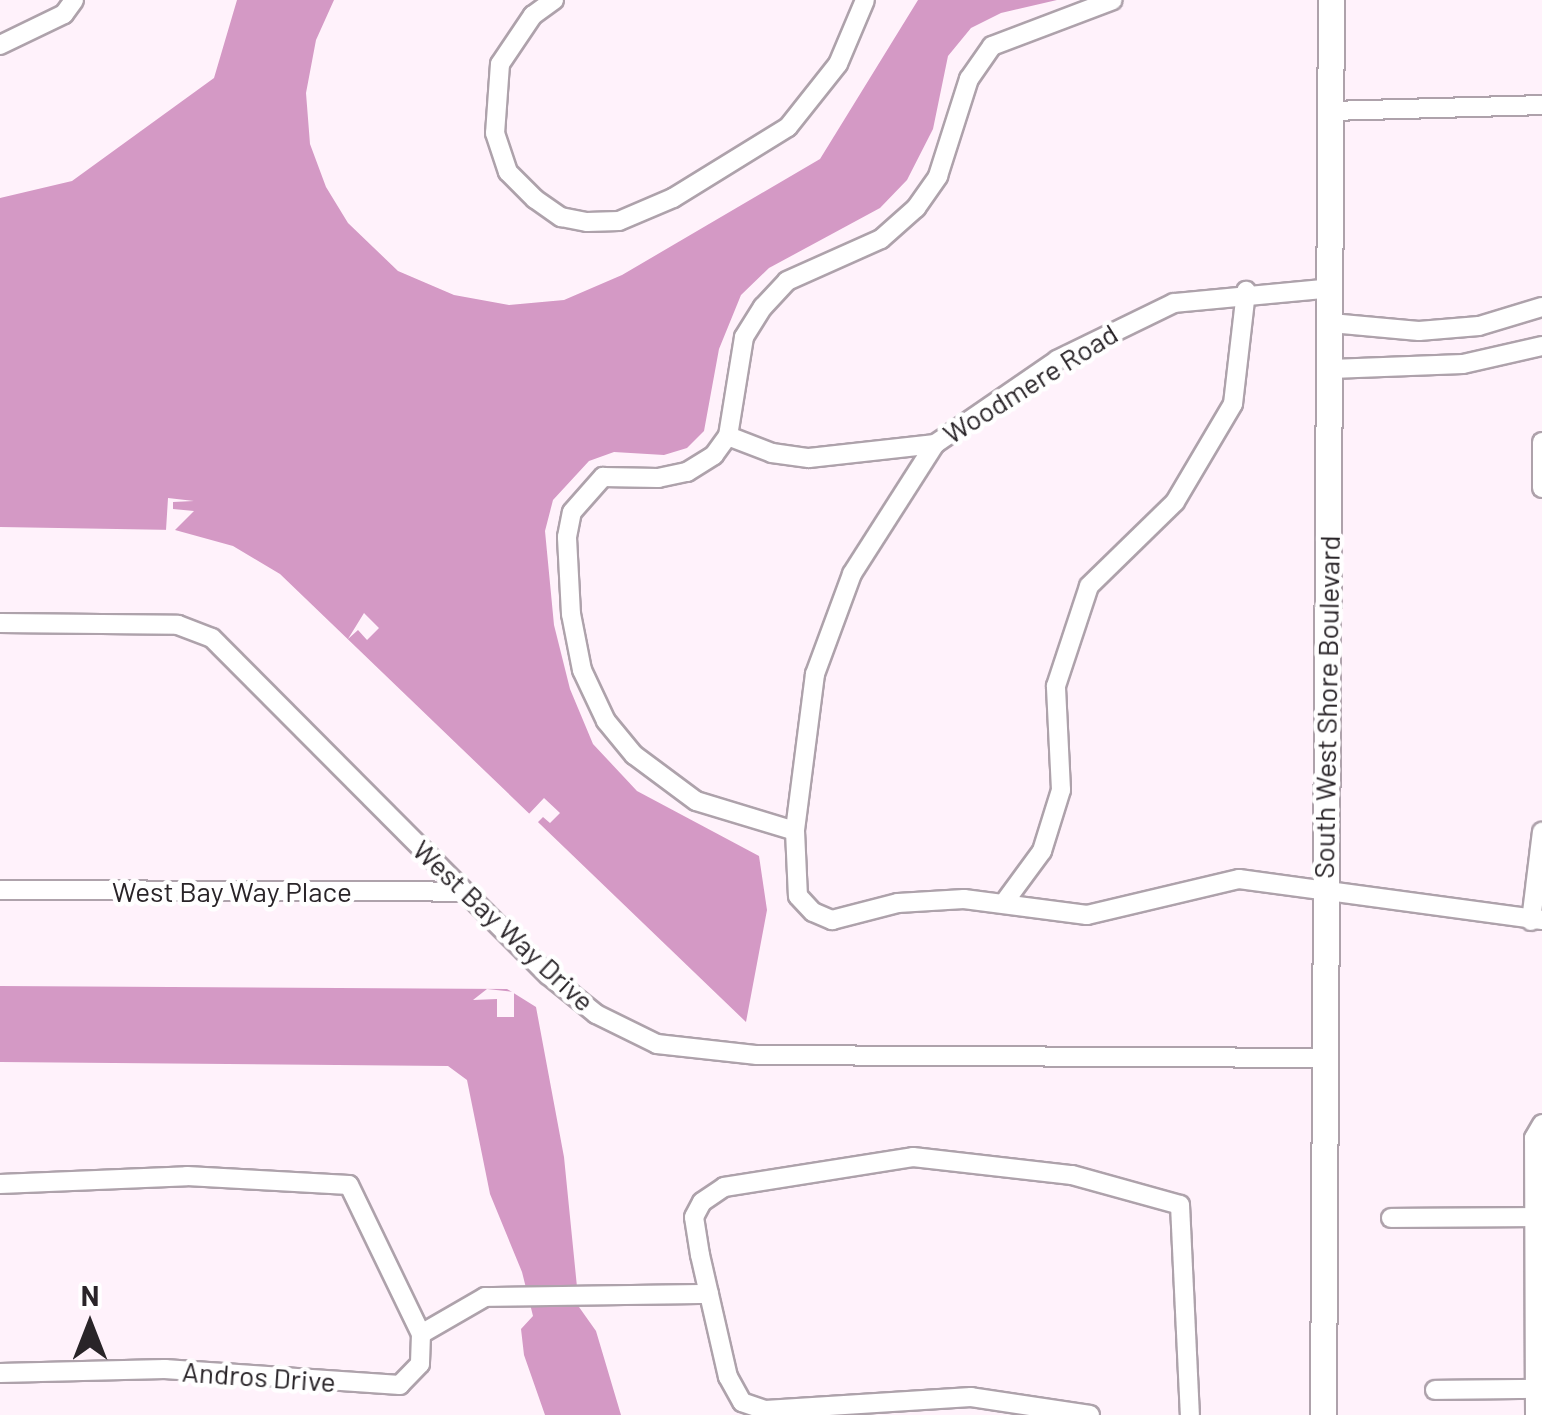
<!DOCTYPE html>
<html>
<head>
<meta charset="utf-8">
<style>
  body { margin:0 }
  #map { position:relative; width:1542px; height:1415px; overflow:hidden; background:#fff2fb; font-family:Barlow,sans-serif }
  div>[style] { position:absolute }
  .water>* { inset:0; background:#d499c5 }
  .pier>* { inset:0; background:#fff2fb }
  .roads { filter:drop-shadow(2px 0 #aea2ab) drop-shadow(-2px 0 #aea2ab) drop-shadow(0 2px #aea2ab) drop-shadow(0 -2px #aea2ab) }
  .street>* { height:18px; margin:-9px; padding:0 9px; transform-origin:9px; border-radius:9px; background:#fff }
  .secondary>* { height:25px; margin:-12.5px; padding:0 12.5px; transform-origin:12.5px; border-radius:12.5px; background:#fff }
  span { translate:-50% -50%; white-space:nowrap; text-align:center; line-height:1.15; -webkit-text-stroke:9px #fff; paint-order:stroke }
  .street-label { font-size:28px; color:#292428 }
  .north { position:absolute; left:40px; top:1275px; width:100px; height:100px; -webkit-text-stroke:8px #fff; paint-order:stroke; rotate:0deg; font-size:28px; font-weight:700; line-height:40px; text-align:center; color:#292428 }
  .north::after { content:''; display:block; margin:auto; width:35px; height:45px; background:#292428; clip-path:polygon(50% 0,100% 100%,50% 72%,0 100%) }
</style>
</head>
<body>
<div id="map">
  <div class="water">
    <i style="clip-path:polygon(237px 0,334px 0,316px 40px,306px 93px,310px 144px,326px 187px,348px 223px,398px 271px,454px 295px,509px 305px,564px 300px,622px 275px,820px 159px,918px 0,1057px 0,1001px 13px,971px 28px,948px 56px,933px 129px,907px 180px,880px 208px,769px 268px,741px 295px,719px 349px,704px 431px,687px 448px,664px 455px,614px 452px,589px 461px,553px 500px,545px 531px,554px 625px,570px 689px,593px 744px,637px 791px,759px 856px,767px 910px,746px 1022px,280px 574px,233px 546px,175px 530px,0 527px,0 198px,72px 181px,214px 78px)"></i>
    <i style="clip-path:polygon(0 986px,507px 989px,536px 1007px,564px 1157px,579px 1307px,596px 1331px,621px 1415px,545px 1415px,524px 1355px,521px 1329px,533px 1316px,522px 1272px,490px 1194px,467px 1080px,448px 1066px,0 1062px)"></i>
  </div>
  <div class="pier">
    <i style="clip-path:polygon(168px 498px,194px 501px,173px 502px,173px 509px,194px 511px,175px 530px,166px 530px)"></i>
    <i style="clip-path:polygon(364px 613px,379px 628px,367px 640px,358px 630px,348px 639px)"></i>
    <i style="clip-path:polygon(544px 798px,560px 813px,550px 823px,543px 817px,536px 824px,527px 816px)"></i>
    <i style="clip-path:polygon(487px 989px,514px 992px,514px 1017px,497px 1017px,497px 999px,473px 1000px)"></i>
  </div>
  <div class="roads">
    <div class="street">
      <i style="left:554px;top:0;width:26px;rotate:144deg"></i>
      <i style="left:533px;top:15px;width:59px;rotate:124deg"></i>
      <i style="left:500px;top:64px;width:69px;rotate:94.1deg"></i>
      <i style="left:495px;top:133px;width:41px;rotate:71.6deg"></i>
      <i style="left:508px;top:172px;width:38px;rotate:45deg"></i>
      <i style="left:535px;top:199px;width:32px;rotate:35deg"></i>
      <i style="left:561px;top:217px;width:26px;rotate:11deg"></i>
      <i style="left:587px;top:222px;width:32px;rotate:-2deg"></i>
      <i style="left:619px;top:221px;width:59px;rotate:-23.1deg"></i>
      <i style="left:673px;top:198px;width:135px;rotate:-31.7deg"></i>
      <i style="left:788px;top:127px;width:80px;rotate:-51.6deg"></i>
      <i style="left:838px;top:64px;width:69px;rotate:-67.1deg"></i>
      <i style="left:0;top:45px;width:71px;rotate:-25.8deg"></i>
      <i style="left:64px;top:14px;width:17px;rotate:-54deg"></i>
      <i style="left:1330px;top:111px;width:212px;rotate:-1.6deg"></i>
      <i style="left:1331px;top:323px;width:88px;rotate:5.2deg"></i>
      <i style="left:1419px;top:331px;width:60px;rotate:-4.8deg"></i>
      <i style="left:1479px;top:326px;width:66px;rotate:-16.8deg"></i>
      <i style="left:1331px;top:369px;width:132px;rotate:-2.2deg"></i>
      <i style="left:1463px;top:364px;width:81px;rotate:-12.8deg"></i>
      <i style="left:728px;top:436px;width:47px;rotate:21.1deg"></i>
      <i style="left:772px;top:453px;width:37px;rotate:8deg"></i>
      <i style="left:809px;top:458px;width:127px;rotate:-6.3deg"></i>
      <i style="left:935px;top:444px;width:148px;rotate:-34.5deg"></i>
      <i style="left:1057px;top:360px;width:130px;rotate:-26deg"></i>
      <i style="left:1174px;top:303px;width:159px;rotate:-5.4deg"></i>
      <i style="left:1542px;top:442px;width:46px;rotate:90deg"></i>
      <i style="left:935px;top:444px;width:154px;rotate:122.6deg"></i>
      <i style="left:852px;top:574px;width:107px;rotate:110.3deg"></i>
      <i style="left:815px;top:674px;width:158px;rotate:97.3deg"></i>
      <i style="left:795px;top:831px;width:65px;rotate:87.4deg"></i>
      <i style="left:798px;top:896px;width:22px;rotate:47deg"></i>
      <i style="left:813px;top:912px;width:21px;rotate:23deg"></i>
      <i style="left:832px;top:920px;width:68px;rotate:-14.4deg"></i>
      <i style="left:898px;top:903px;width:66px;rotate:-3.5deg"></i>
      <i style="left:964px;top:899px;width:124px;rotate:7.4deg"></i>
      <i style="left:1087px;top:915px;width:156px;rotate:-13.3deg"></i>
      <i style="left:1239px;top:879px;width:306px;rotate:7.7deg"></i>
      <i style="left:0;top:623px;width:178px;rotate:0.6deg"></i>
      <i style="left:178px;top:625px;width:36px;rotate:21deg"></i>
      <i style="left:212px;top:638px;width:476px;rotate:45.1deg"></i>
      <i style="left:548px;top:975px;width:62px;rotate:39.1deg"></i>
      <i style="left:596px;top:1014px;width:68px;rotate:26.2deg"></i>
      <i style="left:657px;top:1044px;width:101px;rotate:6.3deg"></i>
      <i style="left:757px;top:1055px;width:567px;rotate:0.3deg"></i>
      <i style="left:795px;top:831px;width:103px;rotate:-163.1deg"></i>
      <i style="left:696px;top:801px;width:77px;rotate:-143.4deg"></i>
      <i style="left:634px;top:755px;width:44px;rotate:-129.5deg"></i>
      <i style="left:606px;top:721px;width:56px;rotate:-115.2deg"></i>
      <i style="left:582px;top:670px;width:57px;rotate:-101.1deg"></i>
      <i style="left:571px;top:614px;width:77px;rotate:-93deg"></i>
      <i style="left:567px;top:537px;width:25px;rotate:-79deg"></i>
      <i style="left:572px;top:512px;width:47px;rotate:-48.5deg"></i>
      <i style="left:603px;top:477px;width:55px;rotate:1deg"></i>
      <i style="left:658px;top:478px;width:30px;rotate:-12deg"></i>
      <i style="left:687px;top:472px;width:32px;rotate:-32deg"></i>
      <i style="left:714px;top:455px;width:24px;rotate:-54deg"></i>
      <i style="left:728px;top:436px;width:100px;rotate:-80.8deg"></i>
      <i style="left:744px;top:337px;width:36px;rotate:-58deg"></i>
      <i style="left:763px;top:307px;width:35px;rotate:-47deg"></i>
      <i style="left:787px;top:281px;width:103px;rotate:-24.1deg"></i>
      <i style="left:881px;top:239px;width:47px;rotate:-41.5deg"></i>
      <i style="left:916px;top:208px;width:39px;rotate:-55deg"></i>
      <i style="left:938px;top:176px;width:102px;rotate:-72.3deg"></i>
      <i style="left:969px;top:79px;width:40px;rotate:-55.1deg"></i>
      <i style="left:992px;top:46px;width:129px;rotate:-20.8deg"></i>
      <i style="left:0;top:890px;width:464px;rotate:0.2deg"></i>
      <i style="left:1006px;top:900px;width:61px;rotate:-53.7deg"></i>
      <i style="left:1042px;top:851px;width:64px;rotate:-72.7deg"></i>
      <i style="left:1061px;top:790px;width:104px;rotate:-92.8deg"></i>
      <i style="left:1056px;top:686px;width:105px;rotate:-71.7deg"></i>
      <i style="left:1089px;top:586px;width:120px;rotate:-44.3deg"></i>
      <i style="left:1175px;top:502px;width:114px;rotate:-59.4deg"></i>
      <i style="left:1233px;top:404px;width:114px;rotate:-83.4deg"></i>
      <i style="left:1531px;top:921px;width:90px;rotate:-83deg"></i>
      <i style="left:0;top:1184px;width:187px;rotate:-2.4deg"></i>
      <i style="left:187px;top:1176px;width:162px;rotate:3.2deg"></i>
      <i style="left:349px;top:1185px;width:165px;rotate:64.2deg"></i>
      <i style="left:421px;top:1334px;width:30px;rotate:92deg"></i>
      <i style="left:420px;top:1364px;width:29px;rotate:134deg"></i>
      <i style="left:400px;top:1385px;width:236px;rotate:-176.1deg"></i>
      <i style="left:165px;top:1369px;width:165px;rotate:178.6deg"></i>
      <i style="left:1391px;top:1218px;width:143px;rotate:-0.4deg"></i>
      <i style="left:421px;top:1334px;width:74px;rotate:-30deg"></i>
      <i style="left:485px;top:1297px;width:224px;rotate:-0.8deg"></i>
      <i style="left:1435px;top:1390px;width:99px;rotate:-0.6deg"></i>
      <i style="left:1090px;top:1415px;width:120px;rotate:-171.4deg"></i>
      <i style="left:971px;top:1397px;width:206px;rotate:176.4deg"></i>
      <i style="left:765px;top:1410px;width:24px;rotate:-161deg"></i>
      <i style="left:742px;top:1402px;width:29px;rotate:-119deg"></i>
      <i style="left:728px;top:1377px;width:125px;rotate:-102.9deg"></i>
      <i style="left:700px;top:1255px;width:38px;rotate:-99deg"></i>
      <i style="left:694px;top:1217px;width:17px;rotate:-62deg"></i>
      <i style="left:702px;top:1202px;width:27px;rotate:-34deg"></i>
      <i style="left:724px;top:1187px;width:191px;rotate:-9deg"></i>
      <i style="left:913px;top:1157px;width:160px;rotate:6.5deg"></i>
      <i style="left:1072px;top:1175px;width:112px;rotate:15.5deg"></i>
      <i style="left:1180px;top:1205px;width:210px;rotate:87.3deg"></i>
      <i style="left:1535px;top:1415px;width:277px;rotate:-90.2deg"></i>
      <i style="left:1534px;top:1138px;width:16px;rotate:-60deg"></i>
    </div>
    <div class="secondary">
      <i style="left:1323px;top:1415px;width:1415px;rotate:-89.68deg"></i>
    </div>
  </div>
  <div class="street-label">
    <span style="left:1030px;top:383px;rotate:-32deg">Woodmere Road</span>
    <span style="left:1326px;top:707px;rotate:-89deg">South West Shore Boulevard</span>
    <span style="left:232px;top:891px">West Bay Way Place</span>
    <span style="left:504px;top:925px;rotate:43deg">West Bay Way Drive</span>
    <span style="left:259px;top:1376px;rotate:4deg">Andros Drive</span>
  </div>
  <div class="north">N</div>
</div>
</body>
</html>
